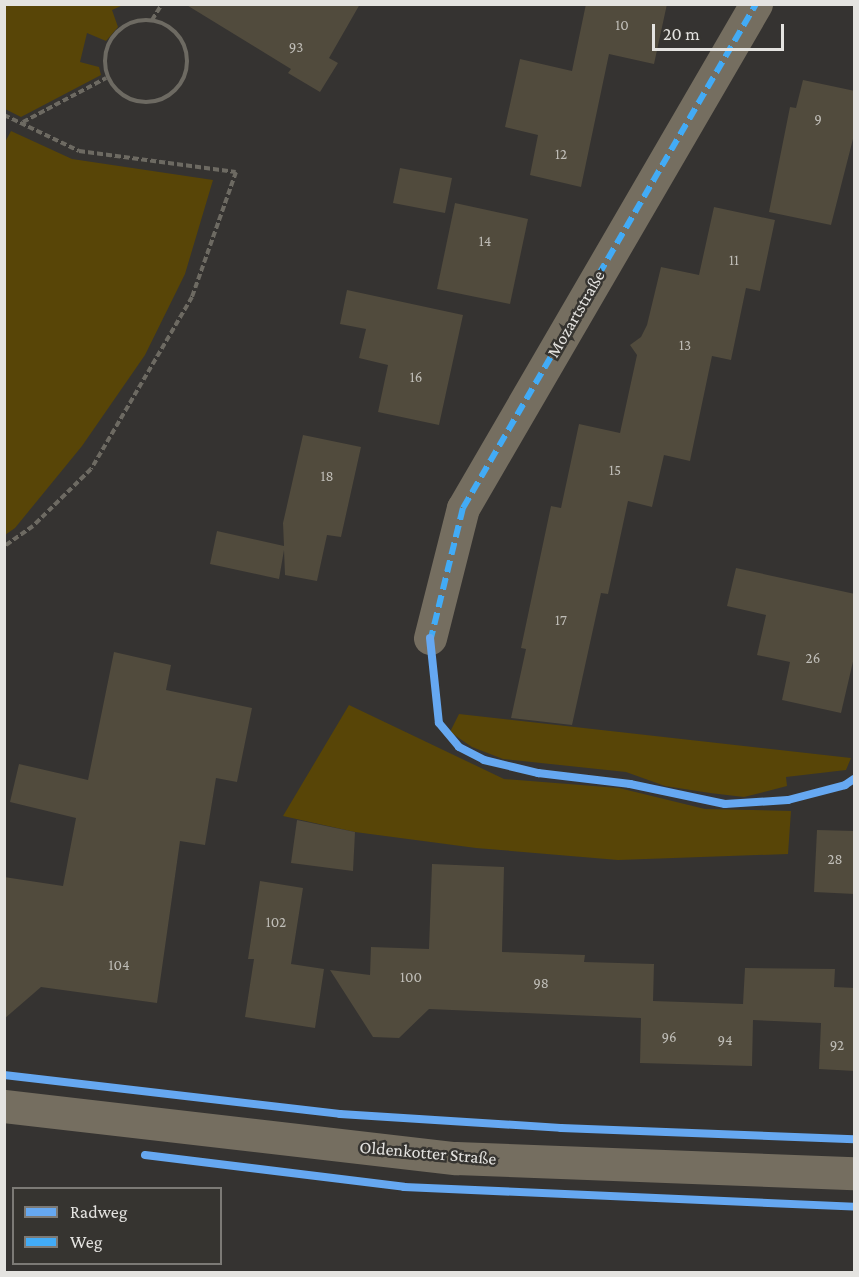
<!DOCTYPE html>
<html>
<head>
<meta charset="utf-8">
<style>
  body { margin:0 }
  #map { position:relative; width:859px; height:1277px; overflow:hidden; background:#353331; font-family:"Crimson Pro",serif }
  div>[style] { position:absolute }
  .green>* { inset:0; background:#584507 }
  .building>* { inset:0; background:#514b3d }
  .path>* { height:4px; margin-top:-2px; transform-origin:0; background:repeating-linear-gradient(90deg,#6d6a62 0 6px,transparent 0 9px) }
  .path>.ring { margin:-2px; padding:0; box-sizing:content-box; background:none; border:4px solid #6d6a62; border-radius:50% }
  .minor>* { height:33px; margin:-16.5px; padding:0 16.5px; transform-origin:16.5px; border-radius:16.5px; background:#756e60 }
  .quiet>* { height:6px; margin-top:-3px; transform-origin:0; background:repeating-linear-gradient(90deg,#42abf6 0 12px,transparent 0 18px) }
  .cycleway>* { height:8px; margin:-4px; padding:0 4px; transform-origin:4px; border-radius:4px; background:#66a8f1 }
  span { translate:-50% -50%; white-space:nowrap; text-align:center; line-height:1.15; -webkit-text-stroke:5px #363430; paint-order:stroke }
  .number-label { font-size:15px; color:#bfbdb7 }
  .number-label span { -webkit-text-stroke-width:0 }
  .street-label { font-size:18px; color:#e4e3e0 }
  .frame { position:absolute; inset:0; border:6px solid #e4e3e0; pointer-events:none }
  .legend { position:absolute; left:12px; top:1187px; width:210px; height:78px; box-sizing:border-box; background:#363430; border:2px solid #7c7a76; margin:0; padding:8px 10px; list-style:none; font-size:18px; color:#e4e3e0 }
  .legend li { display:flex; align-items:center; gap:12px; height:30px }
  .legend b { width:30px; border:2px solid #7c7a76 }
  .scale { position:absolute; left:652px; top:24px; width:132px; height:27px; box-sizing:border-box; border:3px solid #e4e3e0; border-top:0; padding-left:8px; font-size:18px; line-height:21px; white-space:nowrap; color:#e4e3e0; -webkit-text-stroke:4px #363430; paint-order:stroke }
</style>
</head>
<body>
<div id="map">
  <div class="green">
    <i style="clip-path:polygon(4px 5px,123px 5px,112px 10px,118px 27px,106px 41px,87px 33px,80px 62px,99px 67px,101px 75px,21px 117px,5px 109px)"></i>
    <i style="clip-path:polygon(11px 131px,72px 159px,213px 180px,185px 274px,145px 355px,82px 446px,15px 528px,5px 535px,4px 144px)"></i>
    <i style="clip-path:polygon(349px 705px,504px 779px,619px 788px,705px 809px,791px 811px,788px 854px,618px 860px,476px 848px,355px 832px,283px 816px)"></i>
    <i style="clip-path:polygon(459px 714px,851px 758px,846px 770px,786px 777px,787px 786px,744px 797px,710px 793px,665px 786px,626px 772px,503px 759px,472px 747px,450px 732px)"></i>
  </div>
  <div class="building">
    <i style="clip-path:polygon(185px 4px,360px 4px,329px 58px,338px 63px,320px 92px,288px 73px,291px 69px)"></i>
    <i style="clip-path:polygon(586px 4px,667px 4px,654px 64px,609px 54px,581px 187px,530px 175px,538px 135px,505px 127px,520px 59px,572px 71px)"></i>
    <i style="clip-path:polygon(803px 80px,855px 91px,855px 131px,831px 225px,769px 212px,790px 107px,796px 108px)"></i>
    <i style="clip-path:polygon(400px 168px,452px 178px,445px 213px,393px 203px)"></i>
    <i style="clip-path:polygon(455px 203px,528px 219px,510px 304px,437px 289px)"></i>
    <i style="clip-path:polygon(714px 207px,775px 220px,760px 291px,746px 288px,731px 360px,712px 356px,690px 461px,664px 455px,652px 507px,628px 501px,608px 594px,601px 593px,572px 725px,511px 718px,526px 649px,521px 648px,551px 506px,561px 508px,579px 424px,620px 433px,637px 355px,630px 345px,641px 337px,647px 325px,661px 267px,699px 275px)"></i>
    <i style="clip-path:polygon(347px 290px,463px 315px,439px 425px,378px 412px,388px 365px,359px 358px,366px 329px,340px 324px)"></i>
    <i style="clip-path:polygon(303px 435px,361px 447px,341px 537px,327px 535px,317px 581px,285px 575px,284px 550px,279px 579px,210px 564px,217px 531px,284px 546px,283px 523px)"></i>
    <i style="clip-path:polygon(736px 568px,855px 594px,855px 653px,841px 713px,782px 700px,790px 662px,757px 655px,766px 615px,727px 606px)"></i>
    <i style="clip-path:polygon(114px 652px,171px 665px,166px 690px,252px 708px,237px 782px,216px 778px,205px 845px,180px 841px,157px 1003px,41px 987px,4px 1019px,4px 877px,63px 886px,76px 818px,10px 802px,19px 764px,88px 780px)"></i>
    <i style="clip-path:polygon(297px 820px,355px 832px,353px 871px,291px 863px)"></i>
    <i style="clip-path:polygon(817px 830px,855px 831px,855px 894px,814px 892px)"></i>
    <i style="clip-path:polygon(432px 864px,504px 867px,502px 952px,585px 955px,584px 962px,654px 964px,653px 1001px,743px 1004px,745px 968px,835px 969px,834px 987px,855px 988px,855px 1071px,819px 1069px,821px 1023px,753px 1020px,752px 1066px,640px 1063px,641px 1018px,429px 1009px,399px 1038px,373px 1037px,330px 970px,370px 975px,371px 947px,429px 949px)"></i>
    <i style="clip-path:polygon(260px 881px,303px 888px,291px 964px,324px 969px,315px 1028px,245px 1017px,254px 959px,248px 959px)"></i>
  </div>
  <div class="path">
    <i class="ring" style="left:105px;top:20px;width:78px;height:78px"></i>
    <i style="left:152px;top:20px;width:19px;rotate:-58deg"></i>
    <i style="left:4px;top:115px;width:83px;rotate:25.6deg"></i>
    <i style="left:79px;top:151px;width:158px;rotate:7.6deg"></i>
    <i style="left:236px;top:172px;width:133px;rotate:109.4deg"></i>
    <i style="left:192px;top:297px;width:199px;rotate:120.4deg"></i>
    <i style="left:91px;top:469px;width:81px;rotate:135.5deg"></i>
    <i style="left:33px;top:526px;width:35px;rotate:145deg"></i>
    <i style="left:23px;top:122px;width:94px;rotate:-27.9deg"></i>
  </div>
  <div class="minor">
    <i style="left:430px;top:638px;width:134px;rotate:-75.8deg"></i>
    <i style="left:463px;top:508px;width:583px;rotate:-59.83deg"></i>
    <i style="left:4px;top:1106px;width:455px;rotate:6.6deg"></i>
    <i style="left:456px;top:1158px;width:398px;rotate:2.2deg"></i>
  </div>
  <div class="quiet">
    <i style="left:430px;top:642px;width:138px;rotate:-76.2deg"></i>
    <i style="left:463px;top:508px;width:583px;rotate:-59.83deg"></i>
  </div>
  <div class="cycleway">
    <i style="left:430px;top:638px;width:85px;rotate:84deg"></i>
    <i style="left:439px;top:723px;width:31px;rotate:50deg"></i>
    <i style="left:459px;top:747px;width:28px;rotate:27deg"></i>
    <i style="left:484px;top:760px;width:56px;rotate:13.5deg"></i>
    <i style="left:538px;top:773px;width:93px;rotate:6.8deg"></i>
    <i style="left:630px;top:784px;width:97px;rotate:11.9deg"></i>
    <i style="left:725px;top:804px;width:63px;rotate:-3.6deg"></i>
    <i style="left:788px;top:800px;width:59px;rotate:-14.7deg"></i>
    <i style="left:845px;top:785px;width:11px;rotate:-34deg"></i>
    <i style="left:4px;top:1075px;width:338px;rotate:6.6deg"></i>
    <i style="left:340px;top:1114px;width:221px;rotate:3.6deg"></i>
    <i style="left:561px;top:1128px;width:293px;rotate:2.2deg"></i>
    <i style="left:145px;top:1155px;width:261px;rotate:7deg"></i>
    <i style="left:404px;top:1187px;width:450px;rotate:2.5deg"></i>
  </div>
  <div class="number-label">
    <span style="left:622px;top:26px">10</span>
    <span style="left:296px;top:48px">93</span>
    <span style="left:818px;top:120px">9</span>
    <span style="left:561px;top:155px">12</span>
    <span style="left:485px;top:242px">14</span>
    <span style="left:734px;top:261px">11</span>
    <span style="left:685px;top:346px">13</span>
    <span style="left:416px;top:378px">16</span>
    <span style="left:615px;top:471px">15</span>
    <span style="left:327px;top:477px">18</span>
    <span style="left:561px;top:621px">17</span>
    <span style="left:813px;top:659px">26</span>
    <span style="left:835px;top:860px">28</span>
    <span style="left:276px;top:923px">102</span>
    <span style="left:119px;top:966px">104</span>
    <span style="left:411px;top:978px">100</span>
    <span style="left:541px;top:984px">98</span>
    <span style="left:669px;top:1038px">96</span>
    <span style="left:725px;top:1041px">94</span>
    <span style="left:837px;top:1046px">92</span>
  </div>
  <div class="street-label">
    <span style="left:576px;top:314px;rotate:-60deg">Mozartstraße</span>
    <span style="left:428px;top:1153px;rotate:5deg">Oldenkotter Straße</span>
  </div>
  <div class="frame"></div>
  <ul class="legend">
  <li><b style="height:8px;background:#66a8f1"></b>Radweg</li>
  <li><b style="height:8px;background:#42abf6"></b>Weg</li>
  </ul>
  <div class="scale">20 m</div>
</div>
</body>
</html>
